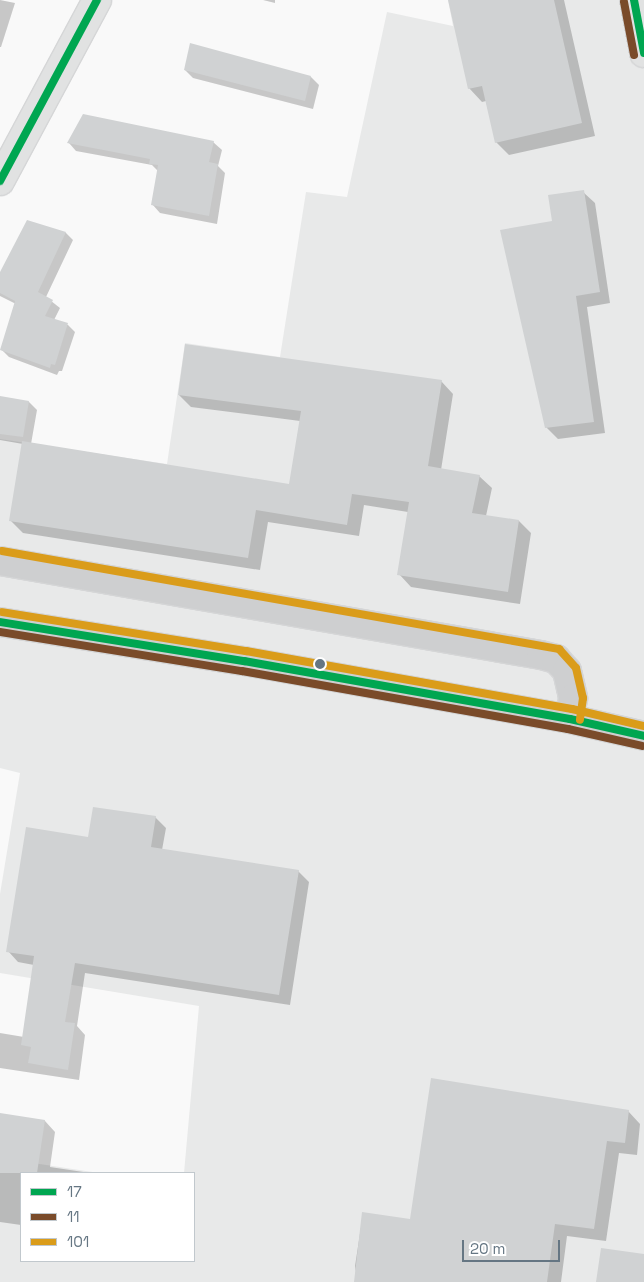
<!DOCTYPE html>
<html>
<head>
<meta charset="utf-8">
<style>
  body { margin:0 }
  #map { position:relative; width:644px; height:1282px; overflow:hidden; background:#f9f9f9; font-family:"Space Grotesk",sans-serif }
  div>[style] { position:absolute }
  .built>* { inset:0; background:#e8e9e9 }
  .shadow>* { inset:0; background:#0003 }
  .building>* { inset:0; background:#d0d2d3 }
  .roads { filter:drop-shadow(1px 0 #d5d6d7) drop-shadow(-1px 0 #d5d6d7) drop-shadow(0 1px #d5d6d7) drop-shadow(0 -1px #d5d6d7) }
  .minor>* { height:28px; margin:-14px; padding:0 14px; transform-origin:14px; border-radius:14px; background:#cecfd0 }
  .major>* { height:28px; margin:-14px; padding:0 14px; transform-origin:14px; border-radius:14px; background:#e1e2e2 }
  .bus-1>* { height:8px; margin:-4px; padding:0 4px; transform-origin:4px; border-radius:4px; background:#00a651 }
  .bus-2>* { height:8px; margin:-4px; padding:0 4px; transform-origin:4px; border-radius:4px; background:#7a4b2a }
  .bus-3>* { height:8px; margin:-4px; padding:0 4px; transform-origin:4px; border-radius:4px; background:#da9c1a }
  .dots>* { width:14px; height:14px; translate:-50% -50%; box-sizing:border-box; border:2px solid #fff; border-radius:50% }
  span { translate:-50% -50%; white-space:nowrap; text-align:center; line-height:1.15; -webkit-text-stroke:5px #fff; paint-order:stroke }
  .legend { position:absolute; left:20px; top:1172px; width:175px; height:90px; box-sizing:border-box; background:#fff; border:1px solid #c1c8cd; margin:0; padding:6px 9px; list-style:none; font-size:15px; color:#657683 }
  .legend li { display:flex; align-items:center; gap:10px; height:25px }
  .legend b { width:25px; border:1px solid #c1c8cd }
  .scale { position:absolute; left:462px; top:1240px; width:98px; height:22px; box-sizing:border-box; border:2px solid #657683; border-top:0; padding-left:6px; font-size:15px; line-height:18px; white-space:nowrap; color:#657683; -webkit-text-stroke:4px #fff; paint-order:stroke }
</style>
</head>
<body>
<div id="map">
  <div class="built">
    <i style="clip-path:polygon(448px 0,644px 0,644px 1282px,0 1282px,0 1158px,99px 1173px,21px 1173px,21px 1261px,194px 1261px,194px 1173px,184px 1173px,199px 1006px,0 973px,0 894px,20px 773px,0 768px,0 439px,167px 464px,185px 343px,280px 357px,306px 192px,347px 197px,387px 12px,453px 26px)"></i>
  </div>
  <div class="shadow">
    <i style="clip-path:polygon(0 0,15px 3px,1px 47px,0 47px)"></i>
    <i style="clip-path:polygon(263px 0,275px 0,275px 3px)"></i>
    <i style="clip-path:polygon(449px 0,564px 0,595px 136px,509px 155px,496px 142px,486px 101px,482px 102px,469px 88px)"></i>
    <i style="clip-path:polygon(185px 70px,311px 77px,319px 85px,313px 109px,193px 78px)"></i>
    <i style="clip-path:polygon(213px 142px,222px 150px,218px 166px,225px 173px,217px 224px,160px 213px,152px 204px,158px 171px,152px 165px,76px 151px,69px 143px)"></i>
    <i style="clip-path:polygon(583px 192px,595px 203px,610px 303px,587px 307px,605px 433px,558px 439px,546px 427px,554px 222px)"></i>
    <i style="clip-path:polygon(28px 222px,66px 233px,73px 240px,46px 297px,60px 308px,54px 320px,68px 325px,75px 332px,62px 371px,59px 371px,57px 375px,9px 357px,2px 350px,16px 304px,0 296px,0 274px)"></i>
    <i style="clip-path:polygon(441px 381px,453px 394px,441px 470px,479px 476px,492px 488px,486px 516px,519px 521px,531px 533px,520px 604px,411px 587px,399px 574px,408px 512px,364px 505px,359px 536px,268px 522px,260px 570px,23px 533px,11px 521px,23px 444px,0 440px,0 397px,29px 402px,37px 410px,31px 444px,290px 485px,300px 421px,191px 407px,179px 395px)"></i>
    <i style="clip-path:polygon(155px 817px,166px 828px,162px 850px,298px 871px,309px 882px,290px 1005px,85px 973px,77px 1026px,85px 1035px,79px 1080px,0 1068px,0 1033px,24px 1037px,34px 965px,18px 962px,8px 951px,89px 838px)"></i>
    <i style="clip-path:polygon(628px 1111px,640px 1124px,637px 1155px,619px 1153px,606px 1241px,567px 1236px,561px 1282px,361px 1282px,357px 1278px,355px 1266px,363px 1214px,411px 1221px)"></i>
    <i style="clip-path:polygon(0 1115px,45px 1121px,55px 1132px,50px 1167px,90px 1173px,21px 1173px,21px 1225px,0 1222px)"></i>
  </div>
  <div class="building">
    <i style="clip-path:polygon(448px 0,554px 0,582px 123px,495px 143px,482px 86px,468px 89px)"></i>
    <i style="clip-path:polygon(190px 43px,311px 76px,305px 101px,184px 70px)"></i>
    <i style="clip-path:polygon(83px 114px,214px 141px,209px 162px,218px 164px,209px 216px,151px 205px,158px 165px,149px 164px,150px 159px,67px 143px)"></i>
    <i style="clip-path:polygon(584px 190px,600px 292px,576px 296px,594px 422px,545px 428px,500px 230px,552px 221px,548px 195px)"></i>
    <i style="clip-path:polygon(27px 220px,66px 232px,38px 292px,53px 300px,45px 316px,68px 323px,55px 365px,51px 364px,50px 368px,0 350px,15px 301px,0 293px,0 272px)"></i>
    <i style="clip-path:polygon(185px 344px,442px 380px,428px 466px,480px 475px,472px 513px,519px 520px,508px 592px,397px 575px,409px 502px,352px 494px,347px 525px,256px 510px,248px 558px,9px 521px,22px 441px,289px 484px,301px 411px,178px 395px)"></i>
    <i style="clip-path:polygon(0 396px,29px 401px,23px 437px,0 434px)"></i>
    <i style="clip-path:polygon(93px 807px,156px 816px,151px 847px,299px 870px,279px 995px,75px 963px,65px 1022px,75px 1023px,68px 1070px,28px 1063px,31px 1047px,21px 1045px,34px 956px,6px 952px,26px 827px,88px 837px)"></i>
    <i style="clip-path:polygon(431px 1078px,629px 1110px,625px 1143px,607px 1141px,594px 1229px,555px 1224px,547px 1282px,354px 1282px,362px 1212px,410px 1219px)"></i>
    <i style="clip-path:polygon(0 1113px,45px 1120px,37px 1173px,0 1173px)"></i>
    <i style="clip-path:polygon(601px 1248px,644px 1254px,644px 1282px,596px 1282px)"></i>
  </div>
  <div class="roads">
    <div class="minor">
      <i style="left:0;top:561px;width:549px;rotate:9.86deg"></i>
      <i style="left:541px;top:655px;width:16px;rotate:15deg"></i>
      <i style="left:556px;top:659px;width:16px;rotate:47deg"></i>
      <i style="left:567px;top:671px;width:28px;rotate:77deg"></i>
      <i style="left:573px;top:698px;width:21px;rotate:98deg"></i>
      <i style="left:0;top:622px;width:247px;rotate:9.1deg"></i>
      <i style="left:244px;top:661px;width:331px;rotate:10.1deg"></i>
      <i style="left:570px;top:719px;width:76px;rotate:12.9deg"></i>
    </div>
    <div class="major">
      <i style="left:634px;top:0;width:54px;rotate:79.3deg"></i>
      <i style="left:0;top:181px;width:205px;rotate:-61.8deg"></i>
    </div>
  </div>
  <div class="bus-1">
    <i style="left:634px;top:0;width:54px;rotate:79.3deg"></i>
    <i style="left:0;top:181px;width:205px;rotate:-61.8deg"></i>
    <i style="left:0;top:622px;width:247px;rotate:9.1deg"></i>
    <i style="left:244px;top:661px;width:331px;rotate:10.1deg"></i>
    <i style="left:570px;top:719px;width:76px;rotate:12.9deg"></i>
  </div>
  <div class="bus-2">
    <i style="left:624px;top:2px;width:54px;rotate:79.3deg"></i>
    <i style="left:0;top:632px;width:245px;rotate:9.2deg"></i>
    <i style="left:242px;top:671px;width:331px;rotate:10.1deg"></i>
    <i style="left:568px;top:729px;width:76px;rotate:12.9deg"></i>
  </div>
  <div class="bus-3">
    <i style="left:2px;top:551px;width:566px;rotate:9.98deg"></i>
    <i style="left:559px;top:649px;width:25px;rotate:48deg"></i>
    <i style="left:576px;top:668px;width:31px;rotate:77deg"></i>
    <i style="left:583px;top:698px;width:22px;rotate:98deg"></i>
    <i style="left:2px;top:612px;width:247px;rotate:9.1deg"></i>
    <i style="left:246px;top:651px;width:331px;rotate:10.1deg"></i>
    <i style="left:572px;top:709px;width:74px;rotate:13.3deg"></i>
  </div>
  <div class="dots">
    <i style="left:320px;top:664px;background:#657683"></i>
  </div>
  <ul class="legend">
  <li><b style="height:6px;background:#00a651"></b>17</li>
  <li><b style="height:6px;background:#7a4b2a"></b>11</li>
  <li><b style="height:6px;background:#da9c1a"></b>101</li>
  </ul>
  <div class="scale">20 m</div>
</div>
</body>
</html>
